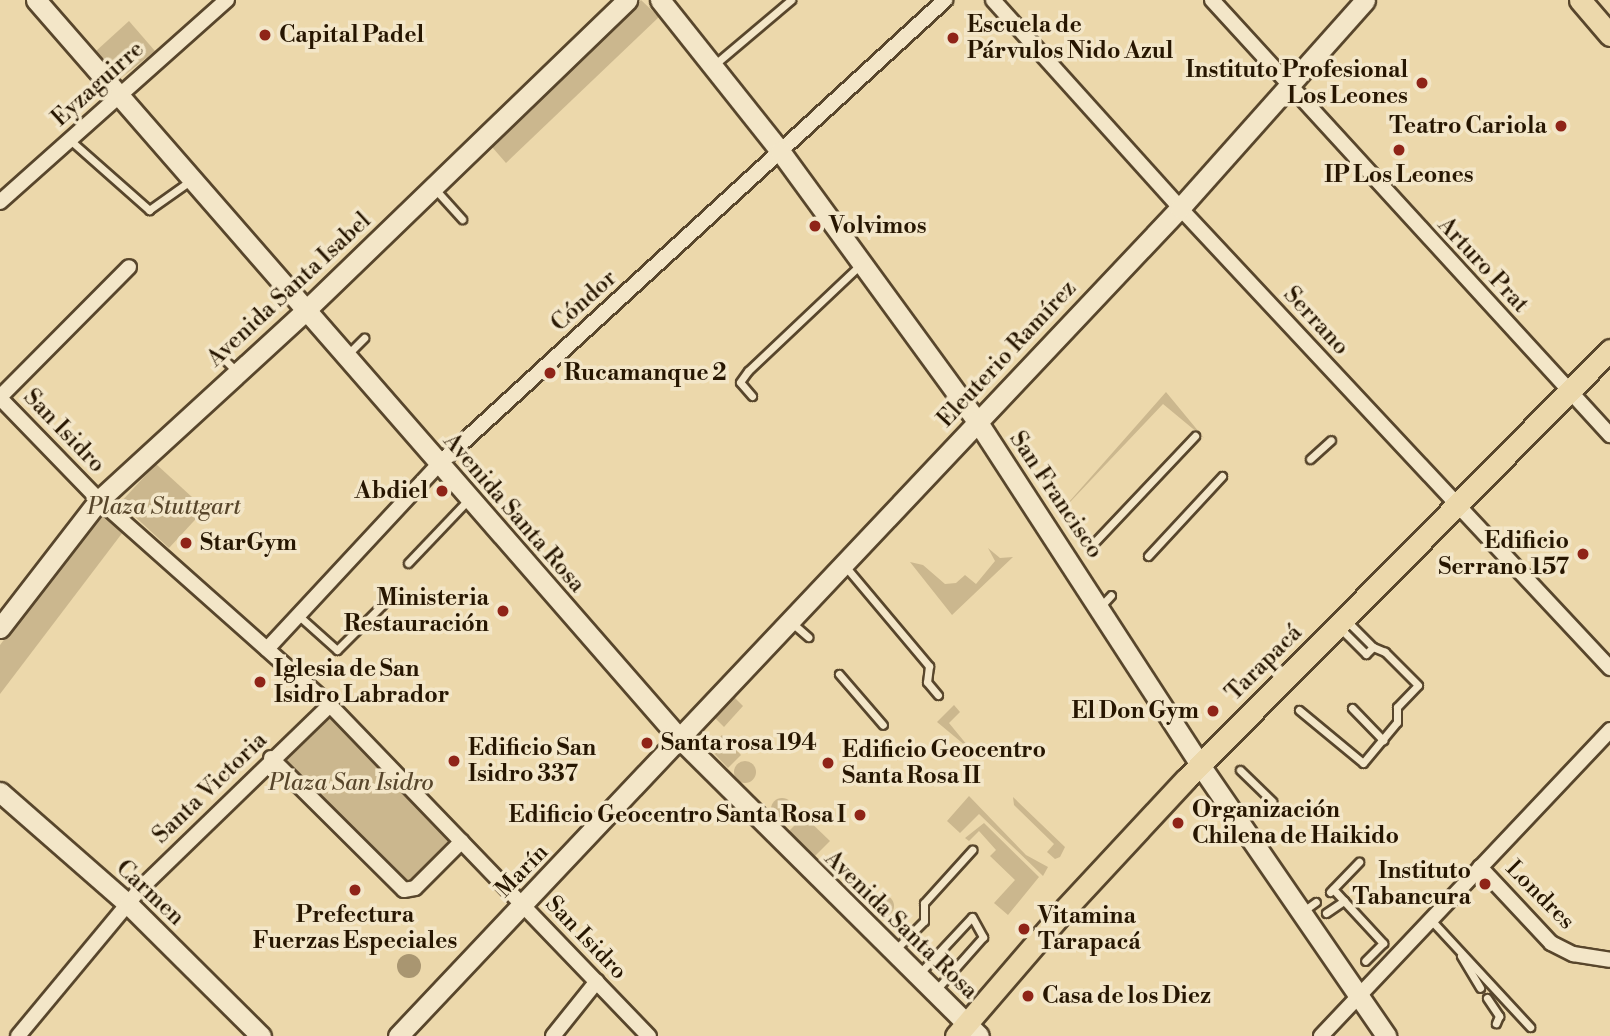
<!DOCTYPE html>
<html>
<head>
<meta charset="utf-8">
<style>
  body { margin:0 }
  #map { position:relative; width:1610px; height:1036px; overflow:hidden; background:#ecd8ab; font-family:"Libre Bodoni",serif }
  div>[style] { position:absolute }
  .green>* { inset:0; background:#cbb78e }
  .round { border-radius:50% }
  .water>* { inset:0; background:#a99671 }
  .roads { filter:drop-shadow(2px 0 #58462c) drop-shadow(-2px 0 #58462c) drop-shadow(0 2px #58462c) drop-shadow(0 -2px #58462c) }
  .lane>* { height:7px; margin:-3.5px; padding:0 3.5px; transform-origin:3.5px; border-radius:3.5px; background:#f3e6c8 }
  .street>* { height:14px; margin:-7px; padding:0 7px; transform-origin:7px; border-radius:7px; background:#f3e6c8 }
  .secondary>* { height:19px; margin:-9.5px; padding:0 9.5px; transform-origin:9.5px; border-radius:9.5px; background:#f3e6c8 }
  .primary>* { height:21px; margin:-10.5px; padding:0 10.5px; transform-origin:10.5px; border-radius:10.5px; background:#ecd8ab }
  .dots>* { width:19px; height:19px; translate:-50% -50%; box-sizing:border-box; border:4px solid #f3e6c8; border-radius:50% }
  span { translate:-50% -50%; white-space:nowrap; text-align:center; line-height:1.15; -webkit-text-stroke:7px #f3e6c8; paint-order:stroke }
  .poi-label { font-size:23px; color:#271601; font-weight:700 }
  .left { translate:0 -50%; text-align:left }
  .right { translate:-100% -50%; text-align:right }
  .street-label { font-size:23px; color:#271601 }
  .park-label { font-size:23px; color:#58462b; font-style:italic }
</style>
</head>
<body>
<div id="map">
  <div class="green">
    <i style="clip-path:polygon(641px 0,659px 17px,506px 163px,492px 147px)"></i>
    <i style="clip-path:polygon(129px 21px,155px 51px,121px 78px,96px 51px)"></i>
    <i style="clip-path:polygon(1166px 392px,1204px 438px,1163px 404px,1054px 519px)"></i>
    <i style="clip-path:polygon(156px 464px,205px 509px,169px 548px,120px 503px)"></i>
    <i style="clip-path:polygon(100px 513px,123px 532px,0 694px,0 645px)"></i>
    <i style="clip-path:polygon(988px 548px,1000px 558px,1013px 557px,952px 615px,910px 562px,923px 565px,945px 584px,956px 583px,965px 575px,976px 584px,995px 561px)"></i>
    <i style="clip-path:polygon(734px 697px,743px 706px,724px 727px,715px 718px)"></i>
    <i style="clip-path:polygon(954px 705px,960px 712px,949px 723px,972px 751px,937px 722px)"></i>
    <i style="clip-path:polygon(328px 716px,455px 842px,412px 886px,283px 761px)"></i>
    <i style="clip-path:polygon(722px 735px,741px 755px,728px 768px,709px 748px)"></i>
    <i class="round" style="left:734px;top:761px;width:22px;height:22px"></i>
    <i style="clip-path:polygon(969px 796px,1026px 855px,1048px 867px,1043px 876px,979px 814px,960px 833px,947px 821px)"></i>
    <i style="clip-path:polygon(1013px 797px,1065px 847px,1060px 857px,1055px 859px,1047px 852px,1054px 844px,1014px 805px)"></i>
    <i class="round" style="left:771px;top:798px;width:22px;height:22px"></i>
    <i style="clip-path:polygon(804px 816px,830px 841px,815px 856px,789px 831px)"></i>
    <i style="clip-path:polygon(984px 823px,1039px 877px,1008px 915px,994px 903px,1015px 880px,990px 856px,996px 850px,979px 831px,969px 841px,965px 838px)"></i>
    <i class="round" style="left:872px;top:895px;width:22px;height:22px"></i>
  </div>
  <div class="water">
    <i class="round" style="left:397px;top:954px;width:24px;height:24px"></i>
  </div>
  <div class="roads">
    <div class="lane">
      <i style="left:714px;top:65px;width:101px;rotate:-40.2deg"></i>
      <i style="left:70px;top:140px;width:106px;rotate:41.5deg"></i>
      <i style="left:149px;top:210px;width:50px;rotate:-35.3deg"></i>
      <i style="left:434px;top:188px;width:42px;rotate:47.9deg"></i>
      <i style="left:219px;top:354px;width:24px;rotate:45deg"></i>
      <i style="left:348px;top:354px;width:23px;rotate:-45deg"></i>
      <i style="left:752px;top:396px;width:18px;rotate:-131deg"></i>
      <i style="left:740px;top:382px;width:14px;rotate:-54deg"></i>
      <i style="left:748px;top:371px;width:156px;rotate:-43.4deg"></i>
      <i style="left:1310px;top:459px;width:28px;rotate:-42deg"></i>
      <i style="left:1090px;top:547px;width:153px;rotate:-46.6deg"></i>
      <i style="left:1148px;top:556px;width:109px;rotate:-47.2deg"></i>
      <i style="left:408px;top:563px;width:88px;rotate:-46.4deg"></i>
      <i style="left:845px;top:566px;width:131px;rotate:50deg"></i>
      <i style="left:929px;top:666px;width:16px;rotate:97deg"></i>
      <i style="left:927px;top:682px;width:17px;rotate:50deg"></i>
      <i style="left:1100px;top:607px;width:16px;rotate:-47deg"></i>
      <i style="left:299px;top:616px;width:51px;rotate:41.8deg"></i>
      <i style="left:337px;top:650px;width:74px;rotate:-45deg"></i>
      <i style="left:1346px;top:620px;width:38px;rotate:45deg"></i>
      <i style="left:791px;top:622px;width:23px;rotate:41deg"></i>
      <i style="left:839px;top:674px;width:67px;rotate:49.2deg"></i>
      <i style="left:1352px;top:708px;width:45px;rotate:45.9deg"></i>
      <i style="left:1299px;top:710px;width:83px;rotate:39.6deg"></i>
      <i style="left:1363px;top:763px;width:53px;rotate:-50.3deg"></i>
      <i style="left:1397px;top:722px;width:15px;rotate:-90deg"></i>
      <i style="left:1397px;top:707px;width:30px;rotate:-46deg"></i>
      <i style="left:1418px;top:685px;width:47px;rotate:-135deg"></i>
      <i style="left:1385px;top:652px;width:13px;rotate:-157deg"></i>
      <i style="left:1373px;top:647px;width:10px;rotate:135deg"></i>
      <i style="left:1366px;top:654px;width:40px;rotate:-135deg"></i>
      <i style="left:1240px;top:770px;width:45px;rotate:44.1deg"></i>
      <i style="left:1333px;top:889px;width:74px;rotate:47.2deg"></i>
      <i style="left:1383px;top:943px;width:25px;rotate:135deg"></i>
      <i style="left:1330px;top:892px;width:42px;rotate:-46deg"></i>
      <i style="left:1302px;top:912px;width:17px;rotate:-36deg"></i>
      <i style="left:1326px;top:913px;width:22px;rotate:-34deg"></i>
      <i style="left:1431px;top:920px;width:146px;rotate:47.2deg"></i>
      <i style="left:894px;top:951px;width:42px;rotate:-45deg"></i>
      <i style="left:924px;top:921px;width:18px;rotate:-90deg"></i>
      <i style="left:924px;top:903px;width:72px;rotate:-47.8deg"></i>
      <i style="left:1461px;top:956px;width:37px;rotate:59deg"></i>
      <i style="left:918px;top:975px;width:79px;rotate:-47deg"></i>
      <i style="left:972px;top:917px;width:23px;rotate:61deg"></i>
      <i style="left:983px;top:937px;width:71px;rotate:131.6deg"></i>
      <i style="left:1487px;top:998px;width:22px;rotate:56deg"></i>
      <i style="left:1499px;top:1016px;width:8px;rotate:113deg"></i>
    </div>
    <div class="street">
      <i style="left:993px;top:0;width:280px;rotate:48deg"></i>
      <i style="left:1180px;top:208px;width:630px;rotate:46.93deg"></i>
      <i style="left:1212px;top:0;width:590px;rotate:47.54deg"></i>
      <i style="left:0;top:202px;width:304px;rotate:-41.7deg"></i>
      <i style="left:0;top:397px;width:183px;rotate:-45.2deg"></i>
      <i style="left:0;top:398px;width:142px;rotate:45.9deg"></i>
      <i style="left:99px;top:500px;width:309px;rotate:41.6deg"></i>
      <i style="left:330px;top:705px;width:460px;rotate:46.1deg"></i>
      <i style="left:267px;top:649px;width:253px;rotate:-47.1deg"></i>
      <i style="left:439px;top:464px;width:687px;rotate:-42.52deg"></i>
      <i style="left:271px;top:758px;width:187px;rotate:44.8deg"></i>
      <i style="left:404px;top:890px;width:11px;rotate:-10deg"></i>
      <i style="left:415px;top:888px;width:66px;rotate:-45deg"></i>
      <i style="left:1480px;top:867px;width:104px;rotate:46.9deg"></i>
      <i style="left:1551px;top:943px;width:25px;rotate:27deg"></i>
      <i style="left:1573px;top:954px;width:37px;rotate:9deg"></i>
      <i style="left:18px;top:1036px;width:191px;rotate:-50.3deg"></i>
      <i style="left:140px;top:889px;width:264px;rotate:-44.1deg"></i>
      <i style="left:553px;top:1036px;width:70px;rotate:-51.3deg"></i>
      <i style="left:1321px;top:1036px;width:421px;rotate:-46.6deg"></i>
    </div>
    <div class="secondary">
      <i style="left:36px;top:0;width:980px;rotate:48.93deg"></i>
      <i style="left:680px;top:739px;width:421px;rotate:44.8deg"></i>
      <i style="left:660px;top:0;width:193px;rotate:51.5deg"></i>
      <i style="left:780px;top:151px;width:334px;rotate:53.9deg"></i>
      <i style="left:977px;top:421px;width:410px;rotate:57deg"></i>
      <i style="left:1200px;top:765px;width:329px;rotate:55.5deg"></i>
      <i style="left:0;top:628px;width:162px;rotate:-52.3deg"></i>
      <i style="left:99px;top:500px;width:280px;rotate:-42.5deg"></i>
      <i style="left:305px;top:311px;width:448px;rotate:-44deg"></i>
      <i style="left:0;top:792px;width:171px;rotate:41.2deg"></i>
      <i style="left:129px;top:905px;width:186px;rotate:44.8deg"></i>
      <i style="left:398px;top:1036px;width:1139px;rotate:-46.64deg"></i>
      <i style="left:1180px;top:208px;width:278px;rotate:-48.3deg"></i>
    </div>
    <div class="primary">
      <i style="left:1580px;top:0;width:46px;rotate:49.4deg"></i>
      <i style="left:956px;top:1036px;width:169px;rotate:-49.3deg"></i>
      <i style="left:1066px;top:908px;width:176px;rotate:-47.1deg"></i>
      <i style="left:1186px;top:779px;width:603px;rotate:-45.34deg"></i>
    </div>
  </div>
  <div class="dots">
    <i style="left:265px;top:35px;background:#8f2418"></i>
    <i style="left:953px;top:38px;background:#8f2418"></i>
    <i style="left:1422px;top:83px;background:#8f2418"></i>
    <i style="left:1561px;top:126px;background:#8f2418"></i>
    <i style="left:1399px;top:150px;background:#8f2418"></i>
    <i style="left:815px;top:226px;background:#8f2418"></i>
    <i style="left:550px;top:373px;background:#8f2418"></i>
    <i style="left:442px;top:491px;background:#8f2418"></i>
    <i style="left:186px;top:543px;background:#8f2418"></i>
    <i style="left:1583px;top:554px;background:#8f2418"></i>
    <i style="left:503px;top:611px;background:#8f2418"></i>
    <i style="left:260px;top:682px;background:#8f2418"></i>
    <i style="left:1213px;top:711px;background:#8f2418"></i>
    <i style="left:647px;top:743px;background:#8f2418"></i>
    <i style="left:454px;top:761px;background:#8f2418"></i>
    <i style="left:828px;top:763px;background:#8f2418"></i>
    <i style="left:860px;top:815px;background:#8f2418"></i>
    <i style="left:1178px;top:823px;background:#8f2418"></i>
    <i style="left:1485px;top:884px;background:#8f2418"></i>
    <i style="left:355px;top:890px;background:#8f2418"></i>
    <i style="left:1024px;top:929px;background:#8f2418"></i>
    <i style="left:1028px;top:996px;background:#8f2418"></i>
  </div>
  <div class="poi-label">
    <span class="left" style="left:967px;top:38px">Escuela de<br>Párvulos Nido Azul</span>
    <span class="left" style="left:279px;top:35px">Capital Padel</span>
    <span class="right" style="left:1408px;top:83px">Instituto Profesional<br>Los Leones</span>
    <span class="right" style="left:1547px;top:126px">Teatro Cariola</span>
    <span style="left:1399px;top:175px">IP Los Leones</span>
    <span class="left" style="left:829px;top:226px">Volvimos</span>
    <span class="left" style="left:564px;top:373px">Rucamanque 2</span>
    <span class="right" style="left:428px;top:491px">Abdiel</span>
    <span class="right" style="left:1569px;top:554px">Edificio<br>Serrano 157</span>
    <span class="left" style="left:200px;top:543px">StarGym</span>
    <span class="right" style="left:489px;top:611px">Ministeria<br>Restauración</span>
    <span class="left" style="left:274px;top:682px">Iglesia de San<br>Isidro Labrador</span>
    <span class="right" style="left:1199px;top:711px">El Don Gym</span>
    <span class="left" style="left:661px;top:743px">Santa rosa 194</span>
    <span class="left" style="left:468px;top:761px">Edificio San<br>Isidro 337</span>
    <span class="left" style="left:842px;top:763px">Edificio Geocentro<br>Santa Rosa II</span>
    <span class="left" style="left:1192px;top:823px">Organización<br>Chilena de Haikido</span>
    <span class="right" style="left:846px;top:815px">Edificio Geocentro Santa Rosa I</span>
    <span class="right" style="left:1471px;top:884px">Instituto<br>Tabancura</span>
    <span style="left:355px;top:928px">Prefectura<br>Fuerzas Especiales</span>
    <span class="left" style="left:1038px;top:929px">Vitamina<br>Tarapacá</span>
    <span class="left" style="left:1042px;top:996px">Casa de los Diez</span>
  </div>
  <div class="street-label">
    <span style="left:98px;top:84px;rotate:-42deg">Eyzaguirre</span>
    <span style="left:1483px;top:265px;rotate:47deg">Arturo Prat</span>
    <span style="left:289px;top:290px;rotate:-43deg">Avenida Santa Isabel</span>
    <span style="left:584px;top:301px;rotate:-42deg">Cóndor</span>
    <span style="left:1316px;top:321px;rotate:47deg">Serrano</span>
    <span style="left:1007px;top:354px;rotate:-47deg">Eleuterio Ramírez</span>
    <span style="left:64px;top:431px;rotate:46deg">San Isidro</span>
    <span style="left:1056px;top:495px;rotate:56deg">San Francisco</span>
    <span style="left:514px;top:513px;rotate:49deg">Avenida Santa Rosa</span>
    <span style="left:1264px;top:663px;rotate:-45deg">Tarapacá</span>
    <span style="left:210px;top:788px;rotate:-44deg">Santa Victoria</span>
    <span style="left:522px;top:871px;rotate:-46deg">Marín</span>
    <span style="left:150px;top:893px;rotate:43deg">Carmen</span>
    <span style="left:1540px;top:895px;rotate:45deg">Londres</span>
    <span style="left:901px;top:925px;rotate:44deg">Avenida Santa Rosa</span>
    <span style="left:586px;top:938px;rotate:46deg">San Isidro</span>
  </div>
  <div class="park-label">
    <span style="left:164px;top:507px">Plaza Stuttgart</span>
    <span style="left:351px;top:783px">Plaza San Isidro</span>
  </div>
</div>
</body>
</html>
